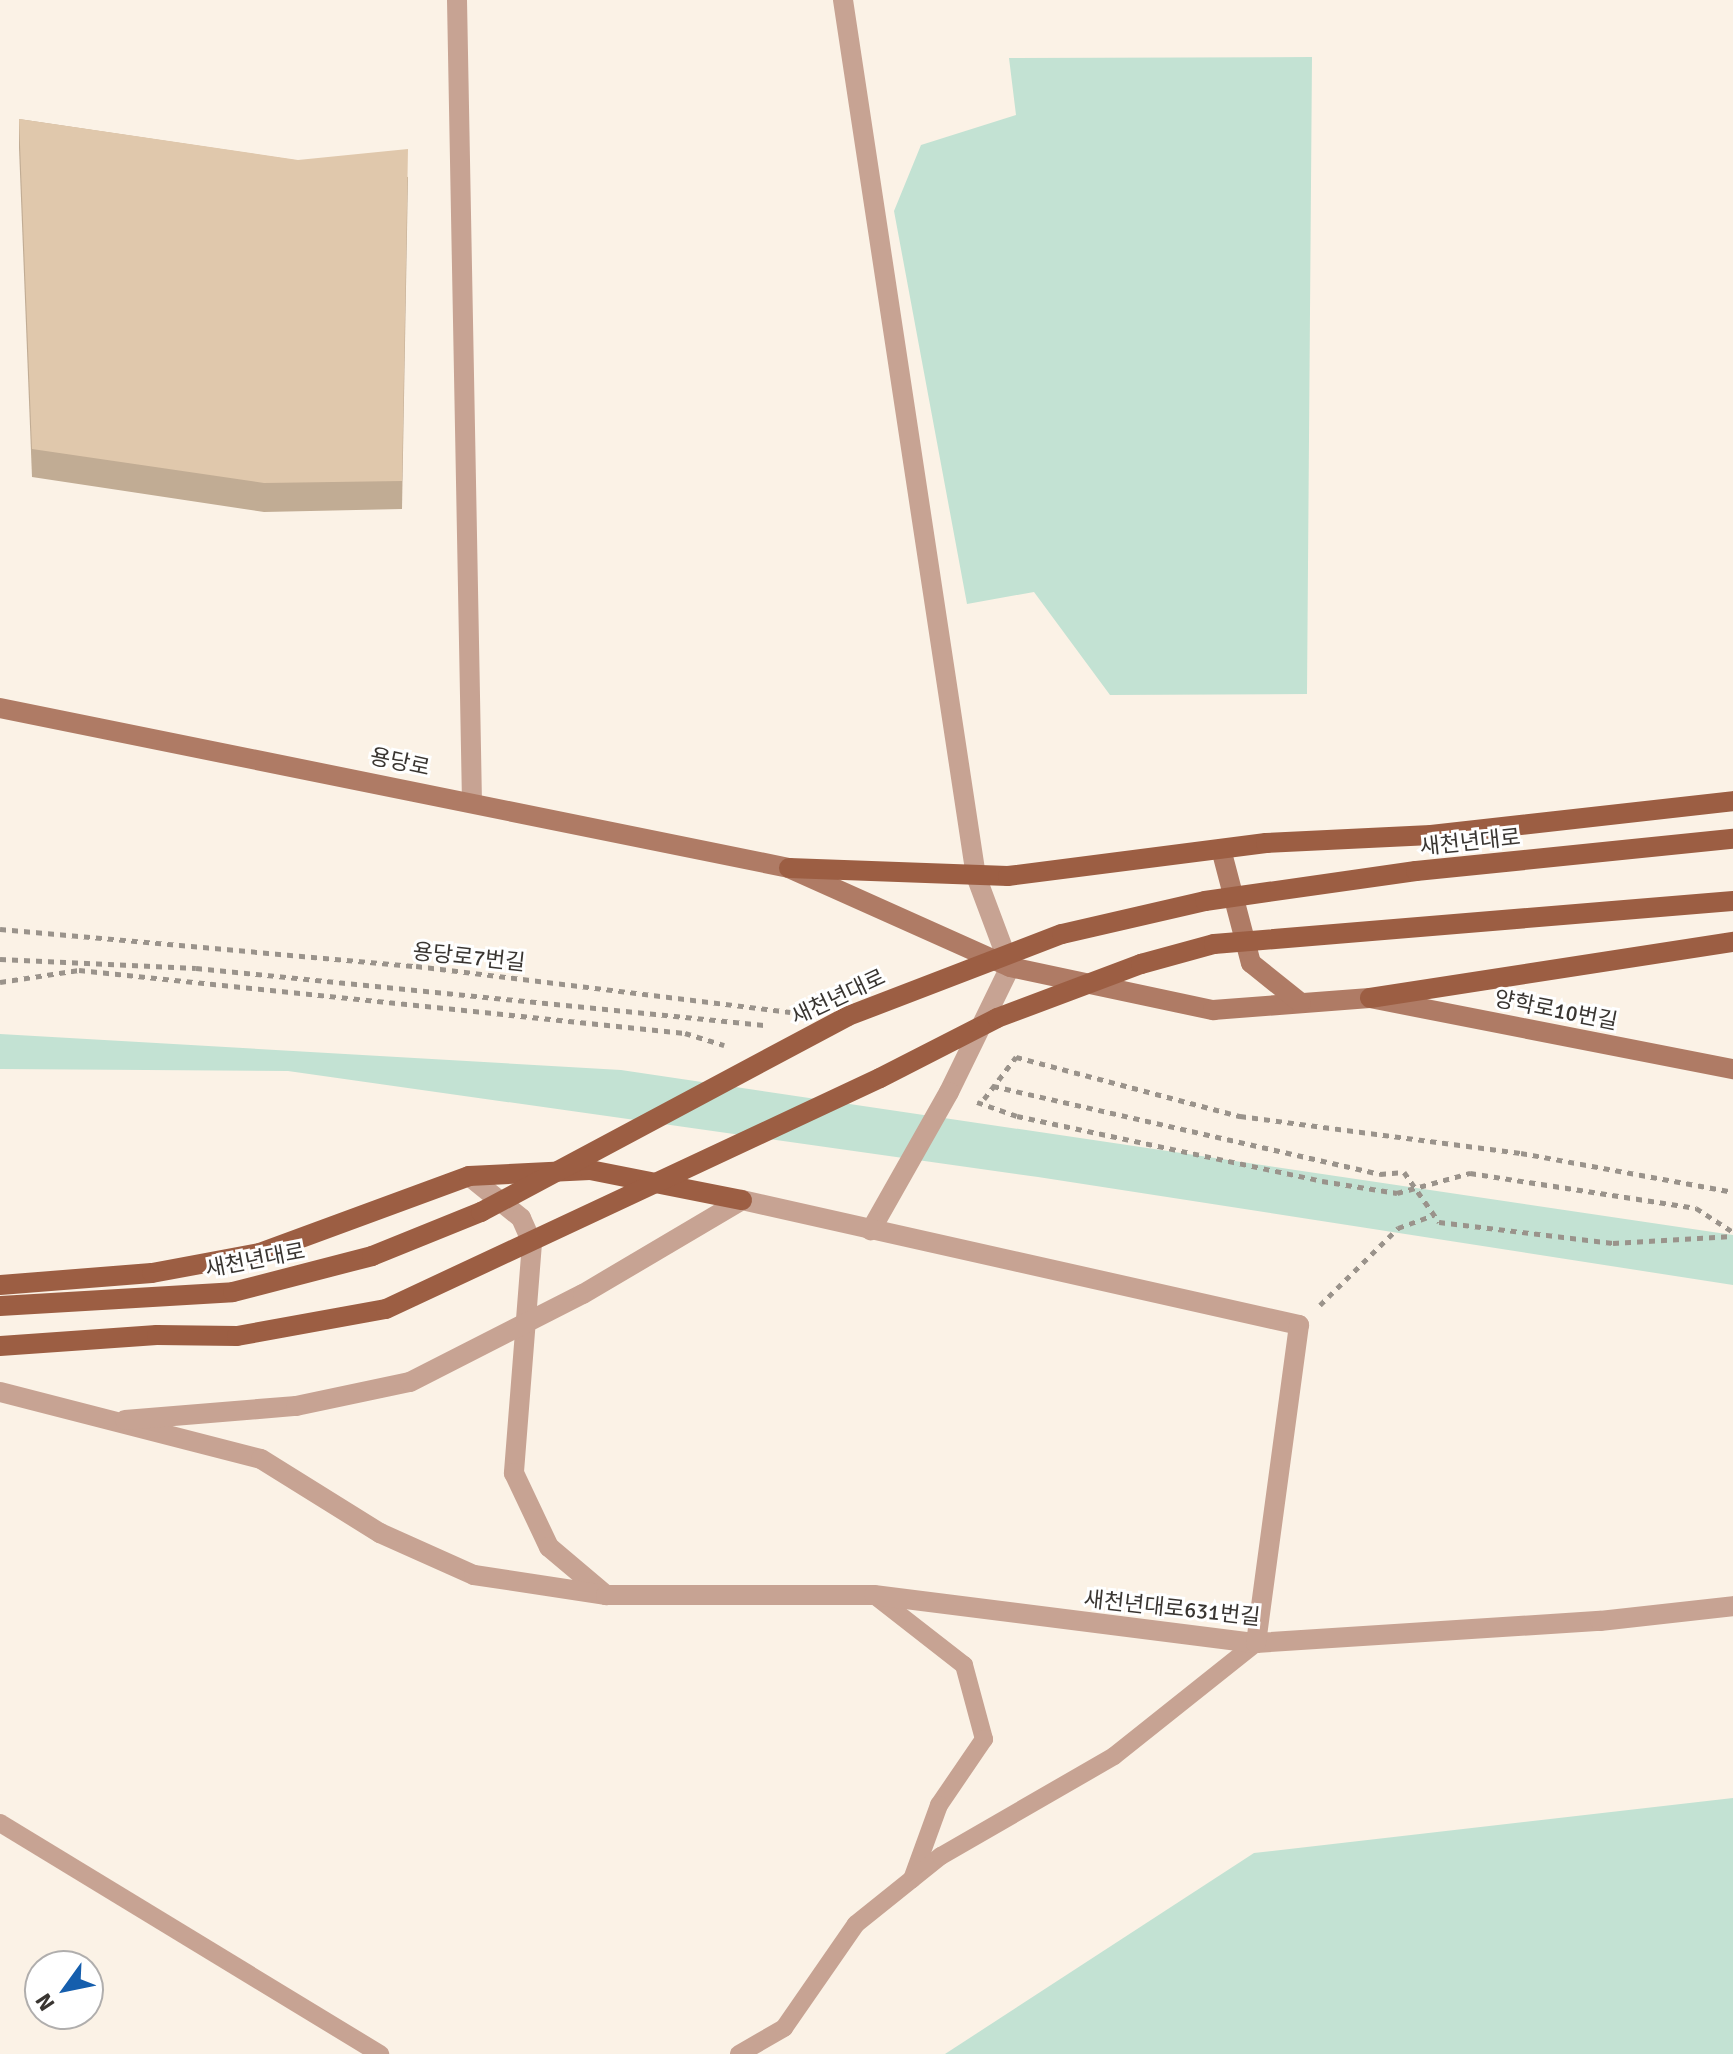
<!DOCTYPE html>
<html>
<head>
<meta charset="utf-8">
<style>
  body { margin:0 }
  #map { position:relative; width:1733px; height:2054px; overflow:hidden; background:#fbf2e6; font-family:Signika,"Noto Sans KR",sans-serif }
  div>[style] { position:absolute }
  .green>* { inset:0; background:#c3e2d3 }
  .path>* { height:5px; margin-top:-2.5px; transform-origin:0; background:repeating-linear-gradient(90deg,#9a938b 0 6px,transparent 0 12px) }
  .service>* { height:18px; margin:-9px; padding:0 9px; transform-origin:9px; border-radius:9px; background:#c7a393 }
  .minor>* { height:20px; margin:-10px; padding:0 10px; transform-origin:10px; border-radius:10px; background:#c7a393 }
  .secondary>* { height:20px; margin:-10px; padding:0 10px; transform-origin:10px; border-radius:10px; background:#af7b65 }
  .primary>* { height:20px; margin:-10px; padding:0 10px; transform-origin:10px; border-radius:10px; background:#9c5e43 }
  .wall>* { inset:0; background:#c1ac94 }
  .building>* { inset:0; background:#e0c8ac }
  span { translate:-50% -50%; white-space:nowrap; text-align:center; line-height:1.15; -webkit-text-stroke:6px #fff; paint-order:stroke }
  .street-label { font-size:22px; color:#393531 }
  .north { position:absolute; left:24px; top:1950px; width:80px; height:80px; box-sizing:border-box; background:#fff; border:2px solid #b0aead; border-radius:50%; rotate:237deg; font-size:22px; font-weight:700; line-height:32px; text-align:center; color:#393531 }
  .north::after { content:''; display:block; margin:auto; width:28px; height:36px; background:#155ead; clip-path:polygon(50% 0,100% 100%,50% 72%,0 100%) }
</style>
</head>
<body>
<div id="map">
  <div class="green">
    <i style="clip-path:polygon(1312px 57px,1307px 694px,1110px 695px,1034px 592px,967px 604px,894px 211px,921px 145px,1016px 115px,1009px 58px)"></i>
    <i style="clip-path:polygon(0 1034px,621px 1070px,1733px 1235px,1733px 1285px,1038px 1177px,288px 1071px,0 1069px)"></i>
    <i style="clip-path:polygon(1733px 1798px,1733px 2054px,945px 2054px,1254px 1853px)"></i>
  </div>
  <div class="path">
    <i style="left:0;top:929px;width:418px;rotate:5.1deg"></i>
    <i style="left:416px;top:966px;width:377px;rotate:7deg"></i>
    <i style="left:0;top:959px;width:196px;rotate:2.6deg"></i>
    <i style="left:196px;top:968px;width:572px;rotate:5.72deg"></i>
    <i style="left:0;top:982px;width:80px;rotate:-8.6deg"></i>
    <i style="left:79px;top:970px;width:609px;rotate:5.94deg"></i>
    <i style="left:685px;top:1033px;width:41px;rotate:17.1deg"></i>
    <i style="left:993px;top:1086px;width:397px;rotate:12.8deg"></i>
    <i style="left:1380px;top:1174px;width:24px;rotate:-5deg"></i>
    <i style="left:1404px;top:1172px;width:61px;rotate:55deg"></i>
    <i style="left:1439px;top:1222px;width:175px;rotate:6.9deg"></i>
    <i style="left:1613px;top:1243px;width:120px;rotate:-3.3deg"></i>
    <i style="left:984px;top:1099px;width:53px;rotate:-52.7deg"></i>
    <i style="left:1016px;top:1057px;width:232px;rotate:14.8deg"></i>
    <i style="left:1240px;top:1116px;width:283px;rotate:7.5deg"></i>
    <i style="left:1521px;top:1153px;width:216px;rotate:10.4deg"></i>
    <i style="left:977px;top:1102px;width:42px;rotate:19.3deg"></i>
    <i style="left:1017px;top:1116px;width:312px;rotate:12deg"></i>
    <i style="left:1322px;top:1181px;width:76px;rotate:9.1deg"></i>
    <i style="left:1397px;top:1193px;width:76px;rotate:-15.3deg"></i>
    <i style="left:1470px;top:1173px;width:229px;rotate:8.8deg"></i>
    <i style="left:1696px;top:1208px;width:44px;rotate:33deg"></i>
    <i style="left:1320px;top:1305px;width:110px;rotate:-44.6deg"></i>
    <i style="left:1398px;top:1228px;width:38px;rotate:-20deg"></i>
  </div>
  <div class="service">
    <i style="left:874px;top:1595px;width:114px;rotate:37.9deg"></i>
    <i style="left:964px;top:1665px;width:77px;rotate:74.9deg"></i>
    <i style="left:984px;top:1739px;width:80px;rotate:124.3deg"></i>
    <i style="left:939px;top:1805px;width:79px;rotate:110deg"></i>
    <i style="left:0;top:1823px;width:445px;rotate:31.3deg"></i>
    <i style="left:739px;top:2054px;width:52px;rotate:-30deg"></i>
    <i style="left:784px;top:2028px;width:126px;rotate:-55.3deg"></i>
    <i style="left:856px;top:1924px;width:109px;rotate:-38.7deg"></i>
    <i style="left:941px;top:1856px;width:200px;rotate:-30deg"></i>
    <i style="left:1114px;top:1756px;width:181px;rotate:-38.5deg"></i>
  </div>
  <div class="minor">
    <i style="left:457px;top:0;width:802px;rotate:88.93deg"></i>
    <i style="left:843px;top:0;width:886px;rotate:81.37deg"></i>
    <i style="left:976px;top:876px;width:97px;rotate:69.5deg"></i>
    <i style="left:1010px;top:967px;width:139px;rotate:116deg"></i>
    <i style="left:949px;top:1092px;width:159px;rotate:119.5deg"></i>
    <i style="left:469px;top:1176px;width:67px;rotate:38.9deg"></i>
    <i style="left:521px;top:1218px;width:27px;rotate:66deg"></i>
    <i style="left:532px;top:1243px;width:231px;rotate:94.5deg"></i>
    <i style="left:514px;top:1473px;width:82px;rotate:64.7deg"></i>
    <i style="left:549px;top:1547px;width:75px;rotate:40.1deg"></i>
    <i style="left:0;top:1392px;width:269px;rotate:14.4deg"></i>
    <i style="left:261px;top:1459px;width:140px;rotate:31.9deg"></i>
    <i style="left:380px;top:1533px;width:103px;rotate:24.1deg"></i>
    <i style="left:474px;top:1575px;width:134px;rotate:8.6deg"></i>
    <i style="left:606px;top:1595px;width:268px"></i>
    <i style="left:874px;top:1595px;width:385px;rotate:7.2deg"></i>
    <i style="left:1256px;top:1643px;width:345px;rotate:-3.7deg"></i>
    <i style="left:1600px;top:1621px;width:134px;rotate:-6.4deg"></i>
    <i style="left:125px;top:1420px;width:172px;rotate:-4.7deg"></i>
    <i style="left:296px;top:1406px;width:116px;rotate:-11.9deg"></i>
    <i style="left:410px;top:1382px;width:194px;rotate:-27deg"></i>
    <i style="left:583px;top:1294px;width:185px;rotate:-30.6deg"></i>
    <i style="left:742px;top:1200px;width:571px;rotate:12.65deg"></i>
    <i style="left:1299px;top:1325px;width:321px;rotate:97.7deg"></i>
  </div>
  <div class="secondary">
    <i style="left:0;top:708px;width:805px;rotate:11.46deg"></i>
    <i style="left:789px;top:868px;width:242px;rotate:24.1deg"></i>
    <i style="left:1010px;top:967px;width:208px;rotate:12deg"></i>
    <i style="left:1213px;top:1010px;width:157px;rotate:-4.4deg"></i>
    <i style="left:1370px;top:998px;width:370px;rotate:11.1deg"></i>
    <i style="left:1221px;top:849px;width:118px;rotate:75.3deg"></i>
    <i style="left:1251px;top:963px;width:64px;rotate:38.7deg"></i>
  </div>
  <div class="primary">
    <i style="left:789px;top:868px;width:219px;rotate:2.1deg"></i>
    <i style="left:1008px;top:876px;width:260px;rotate:-7.3deg"></i>
    <i style="left:1266px;top:843px;width:165px;rotate:-2.8deg"></i>
    <i style="left:1431px;top:835px;width:304px;rotate:-6.4deg"></i>
    <i style="left:1370px;top:998px;width:367px;rotate:-8.8deg"></i>
    <i style="left:0;top:1285px;width:152px;rotate:-4.5deg"></i>
    <i style="left:152px;top:1273px;width:110px;rotate:-10.5deg"></i>
    <i style="left:260px;top:1253px;width:223px;rotate:-20.2deg"></i>
    <i style="left:469px;top:1176px;width:121px;rotate:-2.8deg"></i>
    <i style="left:590px;top:1170px;width:155px;rotate:11.2deg"></i>
    <i style="left:0;top:1306px;width:233px;rotate:-3.4deg"></i>
    <i style="left:233px;top:1292px;width:144px;rotate:-14.5deg"></i>
    <i style="left:372px;top:1256px;width:118px;rotate:-22deg"></i>
    <i style="left:481px;top:1212px;width:416px;rotate:-28.1deg"></i>
    <i style="left:848px;top:1016px;width:229px;rotate:-21deg"></i>
    <i style="left:1062px;top:934px;width:147px;rotate:-13deg"></i>
    <i style="left:1205px;top:901px;width:213px;rotate:-8.1deg"></i>
    <i style="left:1416px;top:871px;width:319px;rotate:-5.8deg"></i>
    <i style="left:0;top:1346px;width:157px;rotate:-4deg"></i>
    <i style="left:157px;top:1335px;width:80px;rotate:0.7deg"></i>
    <i style="left:237px;top:1336px;width:151px;rotate:-10.3deg"></i>
    <i style="left:386px;top:1309px;width:545px;rotate:-25.06deg"></i>
    <i style="left:880px;top:1078px;width:131px;rotate:-27.1deg"></i>
    <i style="left:997px;top:1018px;width:154px;rotate:-20.6deg"></i>
    <i style="left:1141px;top:964px;width:76px;rotate:-15.3deg"></i>
    <i style="left:1214px;top:944px;width:521px;rotate:-4.74deg"></i>
  </div>
  <div class="wall">
    <i style="clip-path:polygon(19px 119px,408px 177px,402px 509px,264px 512px,32px 477px,19px 148px)"></i>
  </div>
  <div class="building">
    <i style="clip-path:polygon(19px 119px,298px 160px,408px 149px,402px 481px,264px 483px,32px 449px)"></i>
  </div>
  <div class="street-label">
    <span style="left:400px;top:762px;rotate:12deg">용당로</span>
    <span style="left:1470px;top:842px;rotate:-6deg">새천년대로</span>
    <span style="left:469px;top:957px;rotate:6deg">용당로7번길</span>
    <span style="left:838px;top:997px;rotate:-25deg">새천년대로</span>
    <span style="left:1556px;top:1010px;rotate:11deg">양학로10번길</span>
    <span style="left:255px;top:1260px;rotate:-11deg">새천년대로</span>
    <span style="left:1172px;top:1608px;rotate:6deg">새천년대로631번길</span>
  </div>
  <div class="north">N</div>
</div>
</body>
</html>
